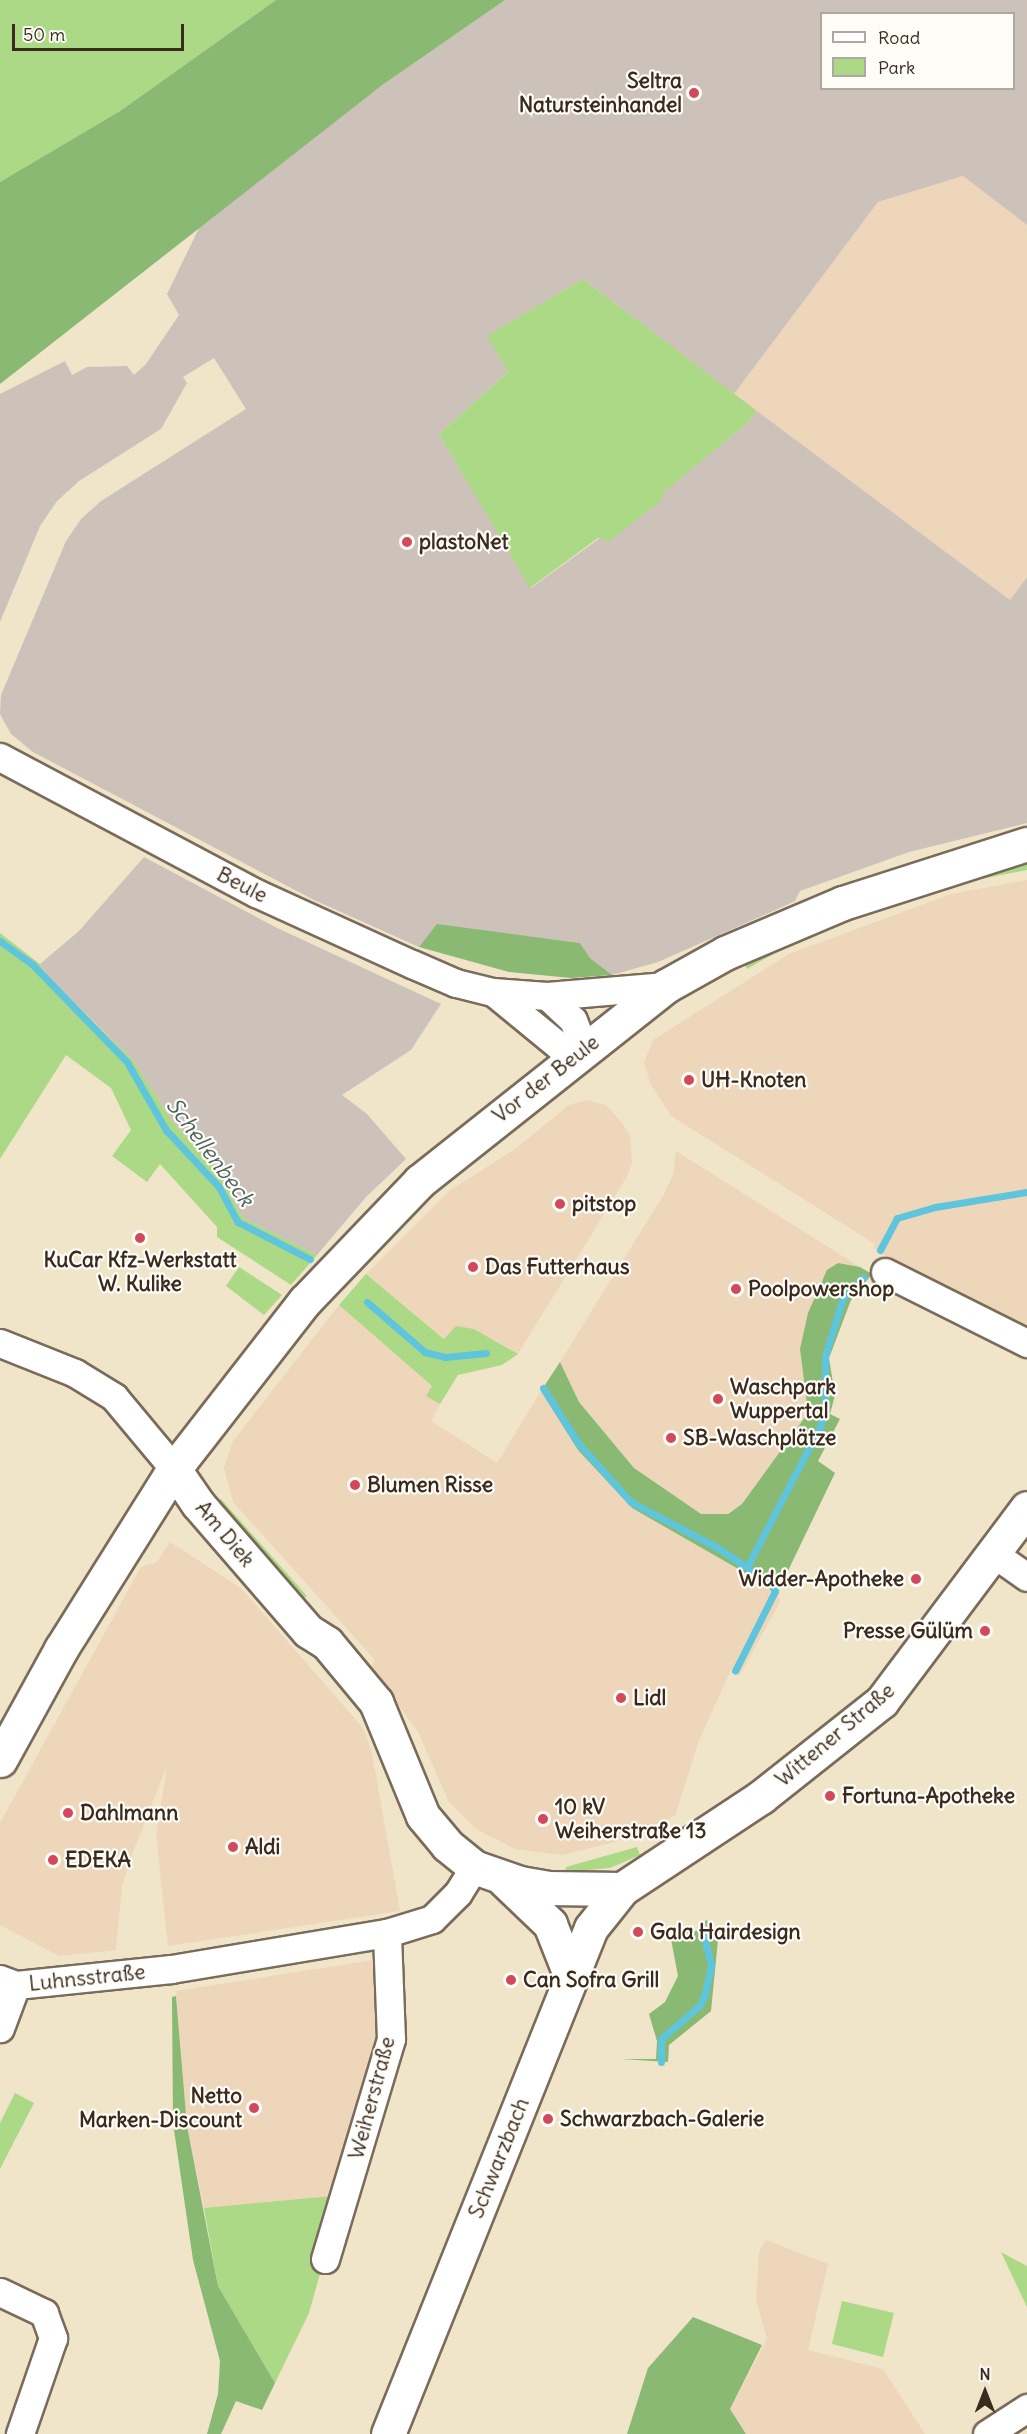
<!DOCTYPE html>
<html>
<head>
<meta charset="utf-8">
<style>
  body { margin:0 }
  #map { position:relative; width:1027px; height:2434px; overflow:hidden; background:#f0e5c9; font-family:Delius,sans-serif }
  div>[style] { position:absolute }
  .built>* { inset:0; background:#eed6bb }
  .industrial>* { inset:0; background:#ccc2b9 }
  .green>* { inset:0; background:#acd985 }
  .forest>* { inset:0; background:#89b972 }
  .stream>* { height:7px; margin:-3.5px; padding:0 3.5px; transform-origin:3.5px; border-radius:3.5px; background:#5fc5dc }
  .roads { filter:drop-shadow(2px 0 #7a6b5a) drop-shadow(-2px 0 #7a6b5a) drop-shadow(0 2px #7a6b5a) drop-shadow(0 -2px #7a6b5a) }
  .minor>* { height:27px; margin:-13.5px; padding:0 13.5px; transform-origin:13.5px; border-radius:13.5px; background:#fff }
  .tertiary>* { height:33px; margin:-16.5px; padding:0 16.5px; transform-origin:16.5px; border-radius:16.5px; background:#fff }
  .secondary>* { height:33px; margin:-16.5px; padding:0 16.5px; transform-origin:16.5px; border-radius:16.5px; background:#fff }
  .dots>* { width:16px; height:16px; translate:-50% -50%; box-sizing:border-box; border:3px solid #fdfcf7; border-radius:50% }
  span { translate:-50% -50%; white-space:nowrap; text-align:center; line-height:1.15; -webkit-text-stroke:4.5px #fdfcf7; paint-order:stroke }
  .poi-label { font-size:21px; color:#3b2a1e; font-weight:700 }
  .right { translate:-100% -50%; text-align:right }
  .left { translate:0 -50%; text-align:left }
  .street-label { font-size:21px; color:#3b2a1e }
  .water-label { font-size:22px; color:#486060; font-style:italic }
  .legend { position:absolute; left:820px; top:12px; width:195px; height:78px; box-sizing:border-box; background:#fdfcf7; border:2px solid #afa8a0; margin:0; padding:8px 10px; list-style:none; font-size:18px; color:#3b2a1e }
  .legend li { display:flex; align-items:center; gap:12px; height:30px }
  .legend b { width:30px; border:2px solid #afa8a0 }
  .north { position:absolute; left:955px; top:2362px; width:60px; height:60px; -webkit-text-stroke:4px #fdfcf7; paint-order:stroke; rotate:0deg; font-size:16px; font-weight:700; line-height:24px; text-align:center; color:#3b2a1e }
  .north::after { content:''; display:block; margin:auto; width:21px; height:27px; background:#3b2a1e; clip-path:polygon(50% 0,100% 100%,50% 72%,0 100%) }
  .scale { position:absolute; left:12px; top:24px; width:172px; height:27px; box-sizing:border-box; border:3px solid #3b2a1e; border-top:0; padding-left:8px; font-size:18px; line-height:21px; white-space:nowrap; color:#3b2a1e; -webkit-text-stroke:4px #fdfcf7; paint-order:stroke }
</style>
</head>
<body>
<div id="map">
  <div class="built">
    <i style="clip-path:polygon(963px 176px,1027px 225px,1027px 577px,1010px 600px,734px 394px,878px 202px)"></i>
    <i style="clip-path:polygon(1027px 880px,1027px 1333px,933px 1286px,873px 1248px,875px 1244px,671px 1116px,650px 1083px,644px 1062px,653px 1040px,789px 954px,951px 894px)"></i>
    <i style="clip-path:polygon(587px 1100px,606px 1105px,623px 1124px,630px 1136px,632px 1162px,628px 1175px,518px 1354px,474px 1329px,445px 1339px,366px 1274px,449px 1191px,515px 1149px,569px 1105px)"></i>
    <i style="clip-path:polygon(676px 1151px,860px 1267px,838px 1263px,800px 1349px,808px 1413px,742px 1505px,720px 1517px,702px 1514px,687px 1506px,634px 1468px,579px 1402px,560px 1362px,664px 1194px,673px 1175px)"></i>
    <i style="clip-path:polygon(339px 1305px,432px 1386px,440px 1404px,431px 1421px,497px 1463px,541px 1391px,578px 1450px,632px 1508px,765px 1585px,771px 1579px,776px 1583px,780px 1602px,740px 1675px,731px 1670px,699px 1740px,675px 1816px,615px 1842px,562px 1855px,515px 1849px,476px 1829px,449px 1802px,418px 1732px,371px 1667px,375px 1660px,233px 1502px,224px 1468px,233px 1441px)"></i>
    <i style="clip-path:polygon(170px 1542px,241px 1588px,363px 1728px,372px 1753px,400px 1911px,168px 1946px,156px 1834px,167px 1766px,129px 1862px,122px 1887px,116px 1950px,59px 1956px,0 1925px,0 1823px,141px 1567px,157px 1562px)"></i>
    <i style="clip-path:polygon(380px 1959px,386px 2045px,342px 2195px,204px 2208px,187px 2126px,176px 1991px)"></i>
    <i style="clip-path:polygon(766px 2240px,828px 2264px,808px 2350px,883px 2369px,925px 2434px,746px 2434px,730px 2409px,767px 2339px,756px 2300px,759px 2252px)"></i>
  </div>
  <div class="industrial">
    <i style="clip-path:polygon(evenodd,505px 0,1027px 0,1027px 225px,963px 176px,878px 202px,734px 394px,583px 279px,488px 336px,508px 372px,439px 434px,531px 588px,662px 493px,746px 424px,757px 411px,1010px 600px,1027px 577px,1027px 823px,909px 852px,800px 891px,795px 901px,780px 908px,658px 962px,612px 975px,590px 958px,580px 943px,437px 925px,419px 947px,314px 900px,33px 752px,11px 734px,0 714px,1px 695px,66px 541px,81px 519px,101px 501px,246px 409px,214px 358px,183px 377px,187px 383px,161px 429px,79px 481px,57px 501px,40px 526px,0 622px,0 394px,65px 361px,72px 375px,87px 367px,127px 366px,134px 375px,146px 364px,179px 315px,167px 294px,201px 224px,381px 86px,505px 0,822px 14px,1014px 14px,1014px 88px,822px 88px,822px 14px)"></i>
    <i style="clip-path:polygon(144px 857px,275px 927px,441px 1004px,411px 1050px,342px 1095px,367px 1114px,406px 1159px,366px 1197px,317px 1255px,243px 1218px,220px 1175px,173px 1122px,133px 1060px,49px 978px,40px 964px,79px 931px)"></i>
  </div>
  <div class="green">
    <i style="clip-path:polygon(0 0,276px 0,120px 111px,0 182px)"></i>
    <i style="clip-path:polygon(583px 279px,757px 411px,746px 424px,663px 493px,662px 500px,609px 541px,598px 538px,530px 588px,439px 434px,508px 372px,487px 336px)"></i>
    <i style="clip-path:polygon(1027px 857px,1027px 870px,945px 886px,796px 941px,747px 969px,745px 965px,796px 936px)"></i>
    <i style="clip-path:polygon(0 933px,40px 964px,49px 979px,133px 1060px,173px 1122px,220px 1175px,243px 1218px,317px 1255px,291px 1285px,217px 1237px,217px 1227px,160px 1164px,147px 1182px,112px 1156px,131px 1130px,111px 1088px,66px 1055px,0 1159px)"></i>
    <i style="clip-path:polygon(239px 1267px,282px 1295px,264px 1315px,226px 1286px)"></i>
    <i style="clip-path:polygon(366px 1274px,444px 1339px,456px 1326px,474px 1329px,518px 1354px,502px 1365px,458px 1375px,440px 1404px,426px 1396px,432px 1386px,339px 1305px)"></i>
    <i style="clip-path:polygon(221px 1499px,307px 1596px,304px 1598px,217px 1502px)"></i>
    <i style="clip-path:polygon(637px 1847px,640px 1855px,610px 1868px,565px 1872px,566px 1867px)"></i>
    <i style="clip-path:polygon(15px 2093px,34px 2103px,0 2169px,0 2123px)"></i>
    <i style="clip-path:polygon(342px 2195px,309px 2313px,275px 2383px,218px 2286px,204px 2208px)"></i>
    <i style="clip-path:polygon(1001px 2252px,1027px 2266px,1027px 2307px)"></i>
    <i style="clip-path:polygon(842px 2301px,894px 2313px,883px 2357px,832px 2344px)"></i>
  </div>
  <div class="forest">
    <i style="clip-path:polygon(276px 0,505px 0,381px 86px,0 384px,0 182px,120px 111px)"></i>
    <i style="clip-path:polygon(437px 924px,580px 943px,590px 958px,612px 975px,571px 978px,509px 972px,419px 947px)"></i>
    <i style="clip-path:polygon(838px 1263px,860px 1267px,872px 1274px,851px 1300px,829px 1358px,835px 1395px,830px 1414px,840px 1419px,818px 1461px,835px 1473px,786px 1575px,766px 1585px,632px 1508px,578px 1450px,541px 1391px,560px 1362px,579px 1402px,634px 1468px,701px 1514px,728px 1514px,742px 1504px,808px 1413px,800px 1349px,808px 1313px,827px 1270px)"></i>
    <i style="clip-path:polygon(706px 1919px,718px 1940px,711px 2011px,669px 2045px,668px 2062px,621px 2059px,656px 2059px,657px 2041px,649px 2014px,665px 2002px,678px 1976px,670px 1934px,703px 1930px)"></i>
    <i style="clip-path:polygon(176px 1996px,187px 2126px,218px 2286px,275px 2383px,262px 2410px,236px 2401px,221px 2434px,207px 2434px,218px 2394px,220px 2361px,193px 2260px,173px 2123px,172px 1997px)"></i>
    <i style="clip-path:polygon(693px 2317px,762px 2345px,730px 2409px,746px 2434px,627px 2434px,648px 2368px)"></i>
  </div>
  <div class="stream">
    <i style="left:0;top:941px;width:39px;rotate:36deg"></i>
    <i style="left:32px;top:964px;width:136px;rotate:45.9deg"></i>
    <i style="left:127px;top:1062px;width:78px;rotate:60.2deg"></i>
    <i style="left:166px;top:1130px;width:78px;rotate:47.1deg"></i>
    <i style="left:219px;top:1187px;width:40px;rotate:62deg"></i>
    <i style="left:238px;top:1222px;width:81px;rotate:27.2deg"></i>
    <i style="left:880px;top:1250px;width:36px;rotate:-62deg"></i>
    <i style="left:897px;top:1218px;width:40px;rotate:-16deg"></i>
    <i style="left:935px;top:1207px;width:93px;rotate:-9.3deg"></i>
    <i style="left:367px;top:1302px;width:77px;rotate:40.8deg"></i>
    <i style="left:425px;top:1352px;width:21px;rotate:14deg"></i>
    <i style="left:445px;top:1357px;width:41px;rotate:-5.6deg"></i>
    <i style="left:543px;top:1388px;width:65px;rotate:57.5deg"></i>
    <i style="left:578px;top:1443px;width:79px;rotate:48.1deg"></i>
    <i style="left:631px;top:1502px;width:98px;rotate:27.9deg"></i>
    <i style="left:718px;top:1548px;width:61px;rotate:33.7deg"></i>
    <i style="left:769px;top:1582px;width:11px;rotate:56deg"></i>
    <i style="left:775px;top:1591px;width:89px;rotate:116.6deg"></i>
    <i style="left:747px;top:1567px;width:158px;rotate:-62.5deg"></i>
    <i style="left:820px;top:1427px;width:19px;rotate:-74deg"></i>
    <i style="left:825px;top:1409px;width:53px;rotate:-90deg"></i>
    <i style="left:825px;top:1356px;width:61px;rotate:-72.8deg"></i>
    <i style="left:843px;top:1298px;width:29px;rotate:-46deg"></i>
    <i style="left:661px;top:2062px;width:23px;rotate:-90deg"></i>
    <i style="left:661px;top:2039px;width:52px;rotate:-41.1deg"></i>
    <i style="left:700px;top:2005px;width:12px;rotate:-66deg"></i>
    <i style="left:705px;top:1994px;width:30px;rotate:-78deg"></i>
    <i style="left:711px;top:1965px;width:37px;rotate:-104deg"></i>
  </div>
  <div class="roads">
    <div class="minor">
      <i style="left:0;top:757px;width:290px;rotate:28deg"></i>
      <i style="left:256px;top:893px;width:171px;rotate:24.5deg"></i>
      <i style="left:412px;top:964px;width:48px;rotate:23.4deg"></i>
      <i style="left:456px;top:983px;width:38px;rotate:14deg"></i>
      <i style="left:493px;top:992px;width:54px;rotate:4.2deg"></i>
      <i style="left:547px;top:996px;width:35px;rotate:43deg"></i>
      <i style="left:573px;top:1020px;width:30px;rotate:69deg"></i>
      <i style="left:584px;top:1048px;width:25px;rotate:-175deg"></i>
      <i style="left:559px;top:1046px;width:85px;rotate:-140.7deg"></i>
      <i style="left:547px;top:996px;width:119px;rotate:-4.8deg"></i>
      <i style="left:885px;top:1272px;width:159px;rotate:26.6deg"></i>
      <i style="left:0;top:1343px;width:81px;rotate:21.8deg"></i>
      <i style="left:75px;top:1373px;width:46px;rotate:31.6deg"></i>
      <i style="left:114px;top:1397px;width:94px;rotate:50.2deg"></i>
      <i style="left:994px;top:1554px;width:40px;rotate:34.9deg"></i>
      <i style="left:0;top:1979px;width:17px;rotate:21deg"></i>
      <i style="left:16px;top:1985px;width:46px;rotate:110.4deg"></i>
      <i style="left:16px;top:1985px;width:156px;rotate:-5.9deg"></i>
      <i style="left:171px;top:1969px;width:219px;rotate:-9.5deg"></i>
      <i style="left:325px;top:2259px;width:230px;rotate:-73.3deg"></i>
      <i style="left:391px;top:2039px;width:106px;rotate:-92.2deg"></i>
      <i style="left:387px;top:1933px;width:47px;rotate:-17.3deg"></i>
      <i style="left:432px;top:1919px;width:37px;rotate:-45deg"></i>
      <i style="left:458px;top:1893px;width:31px;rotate:-58deg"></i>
      <i style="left:0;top:2292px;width:49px;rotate:25.5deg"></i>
      <i style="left:44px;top:2313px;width:27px;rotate:70deg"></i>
      <i style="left:53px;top:2338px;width:102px;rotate:109deg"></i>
      <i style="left:987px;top:2434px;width:48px;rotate:-33deg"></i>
    </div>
    <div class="tertiary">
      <i style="left:174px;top:1469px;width:42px;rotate:55.6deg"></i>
      <i style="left:198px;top:1504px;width:168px;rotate:49.1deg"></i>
      <i style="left:308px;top:1631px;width:22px;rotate:32deg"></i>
      <i style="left:327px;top:1643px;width:77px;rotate:50.3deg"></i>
      <i style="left:376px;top:1702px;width:123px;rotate:67.6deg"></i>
      <i style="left:423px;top:1816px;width:38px;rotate:50deg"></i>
      <i style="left:447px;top:1845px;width:35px;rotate:39deg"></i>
      <i style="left:474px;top:1867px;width:49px;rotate:19.2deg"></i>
      <i style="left:520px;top:1883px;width:28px;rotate:10deg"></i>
      <i style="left:548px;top:1888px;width:74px;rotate:0.8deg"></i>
      <i style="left:504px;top:1880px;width:64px;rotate:43.7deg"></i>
      <i style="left:550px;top:1924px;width:57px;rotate:68.4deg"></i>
      <i style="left:388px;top:2434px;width:545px;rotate:-68.14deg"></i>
      <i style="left:591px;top:1928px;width:50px;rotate:-51.5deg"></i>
      <i style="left:622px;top:1889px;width:167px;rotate:-33.5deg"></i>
      <i style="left:761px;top:1797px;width:154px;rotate:-38.4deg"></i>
      <i style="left:882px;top:1701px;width:241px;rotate:-53.1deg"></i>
    </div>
    <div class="secondary">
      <i style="left:0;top:1760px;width:127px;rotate:-61.2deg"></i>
      <i style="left:61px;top:1649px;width:213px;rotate:-57.9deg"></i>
      <i style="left:174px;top:1469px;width:213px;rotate:-52.1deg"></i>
      <i style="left:305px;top:1301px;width:166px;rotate:-46.2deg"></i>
      <i style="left:420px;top:1181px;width:314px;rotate:-38.4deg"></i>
      <i style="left:666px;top:986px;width:68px;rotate:-29.2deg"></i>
      <i style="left:725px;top:953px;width:128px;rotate:-23deg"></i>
      <i style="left:843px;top:903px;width:193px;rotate:-17.8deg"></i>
    </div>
  </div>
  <div class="dots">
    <i style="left:694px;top:93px;background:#d1495b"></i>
    <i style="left:407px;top:542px;background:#d1495b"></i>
    <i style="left:689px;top:1080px;background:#d1495b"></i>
    <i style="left:560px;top:1204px;background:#d1495b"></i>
    <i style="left:140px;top:1238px;background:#d1495b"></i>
    <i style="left:473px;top:1267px;background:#d1495b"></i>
    <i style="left:736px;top:1289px;background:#d1495b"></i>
    <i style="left:718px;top:1399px;background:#d1495b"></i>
    <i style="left:671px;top:1438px;background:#d1495b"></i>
    <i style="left:355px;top:1485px;background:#d1495b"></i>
    <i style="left:916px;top:1579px;background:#d1495b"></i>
    <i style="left:985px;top:1631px;background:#d1495b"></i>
    <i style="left:621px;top:1698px;background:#d1495b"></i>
    <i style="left:830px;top:1796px;background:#d1495b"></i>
    <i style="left:68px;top:1813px;background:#d1495b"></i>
    <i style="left:543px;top:1819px;background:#d1495b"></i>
    <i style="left:233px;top:1847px;background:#d1495b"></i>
    <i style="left:53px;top:1860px;background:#d1495b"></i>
    <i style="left:638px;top:1932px;background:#d1495b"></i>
    <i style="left:511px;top:1980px;background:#d1495b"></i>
    <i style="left:254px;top:2108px;background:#d1495b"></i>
    <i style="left:548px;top:2119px;background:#d1495b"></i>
  </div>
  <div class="poi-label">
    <span class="right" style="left:682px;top:93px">Seltra<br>Natursteinhandel</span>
    <span class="left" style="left:419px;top:542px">plastoNet</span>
    <span class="left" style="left:701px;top:1080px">UH-Knoten</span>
    <span class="left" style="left:572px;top:1204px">pitstop</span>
    <span style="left:140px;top:1272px">KuCar Kfz-Werkstatt<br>W. Kulike</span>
    <span class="left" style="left:485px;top:1267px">Das Futterhaus</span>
    <span class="left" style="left:748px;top:1289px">Poolpowershop</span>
    <span class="left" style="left:730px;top:1399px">Waschpark<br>Wuppertal</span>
    <span class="left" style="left:683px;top:1438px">SB-Waschplätze</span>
    <span class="left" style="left:367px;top:1485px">Blumen Risse</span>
    <span class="right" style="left:904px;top:1579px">Widder-Apotheke</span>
    <span class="right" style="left:973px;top:1631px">Presse Gülüm</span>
    <span class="left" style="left:633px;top:1698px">Lidl</span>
    <span class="left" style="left:842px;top:1796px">Fortuna-Apotheke</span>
    <span class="left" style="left:555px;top:1819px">10 kV<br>Weiherstraße 13</span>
    <span class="left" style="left:80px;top:1813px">Dahlmann</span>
    <span class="left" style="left:245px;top:1847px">Aldi</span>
    <span class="left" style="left:65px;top:1860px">EDEKA</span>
    <span class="left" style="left:650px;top:1932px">Gala Hairdesign</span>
    <span class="left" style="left:523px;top:1980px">Can Sofra Grill</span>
    <span class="right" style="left:242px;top:2108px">Netto<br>Marken-Discount</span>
    <span class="left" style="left:560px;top:2119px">Schwarzbach-Galerie</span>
  </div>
  <div class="street-label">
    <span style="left:242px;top:885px;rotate:27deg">Beule</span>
    <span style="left:546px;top:1079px;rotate:-38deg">Vor der Beule</span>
    <span style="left:225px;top:1534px;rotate:50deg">Am Diek</span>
    <span style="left:835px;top:1735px;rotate:-40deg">Wittener Straße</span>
    <span style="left:87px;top:1978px;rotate:-6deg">Luhnsstraße</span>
    <span style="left:372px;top:2098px;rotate:-75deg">Weiherstraße</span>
    <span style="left:499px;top:2158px;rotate:-68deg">Schwarzbach</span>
  </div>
  <div class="water-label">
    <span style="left:210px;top:1152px;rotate:53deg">Schellenbeck</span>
  </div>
  <ul class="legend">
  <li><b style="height:8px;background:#fff"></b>Road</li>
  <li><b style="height:16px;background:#acd985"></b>Park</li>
  </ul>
  <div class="north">N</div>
  <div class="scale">50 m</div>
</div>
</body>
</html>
